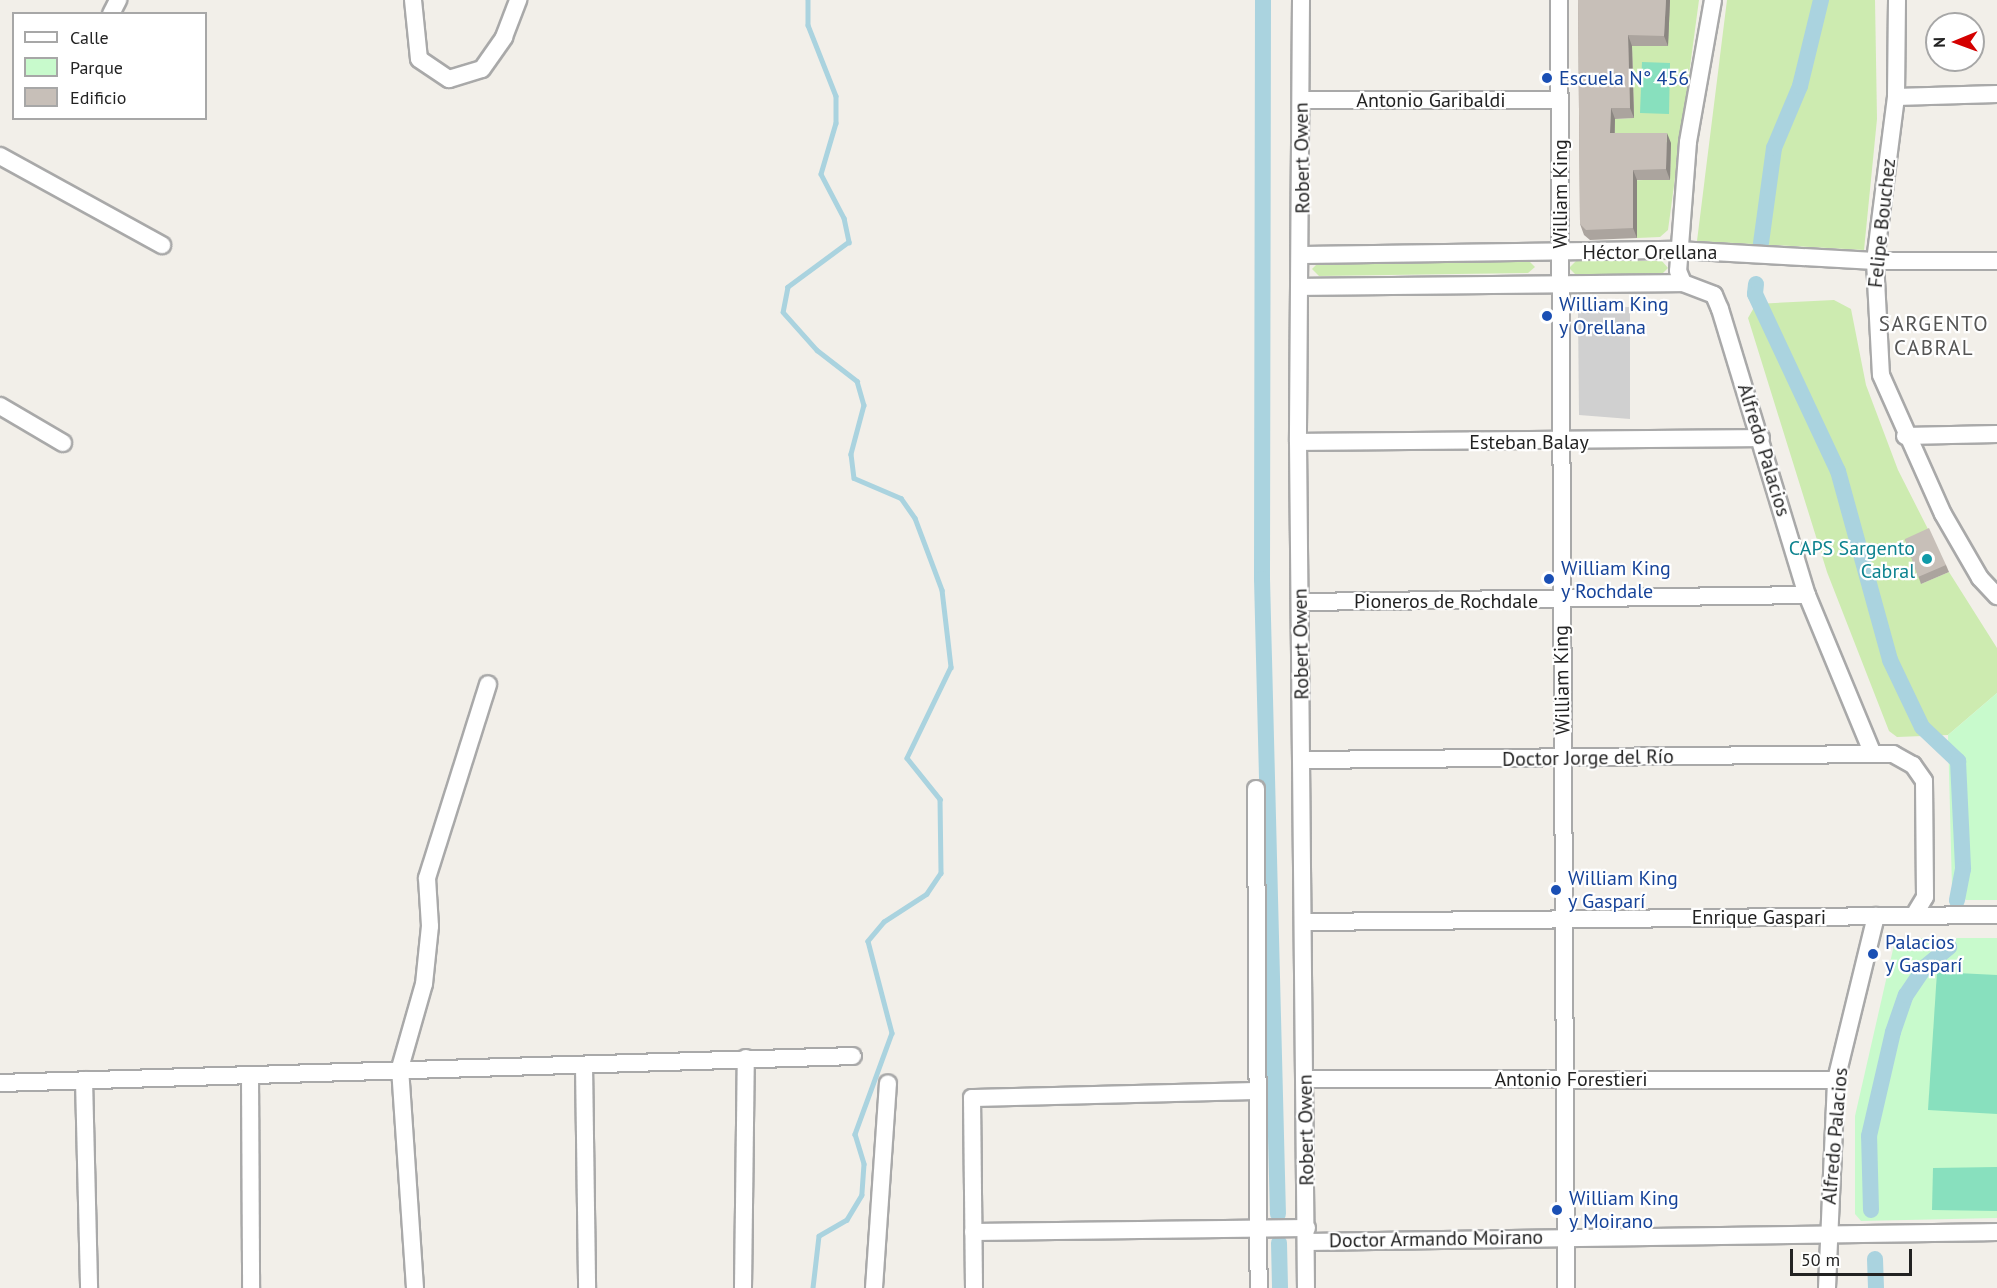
<!DOCTYPE html>
<html>
<head>
<meta charset="utf-8">
<style>
  body { margin:0 }
  #map { position:relative; width:1997px; height:1288px; overflow:hidden; background:#f2efe9; font-family:"PT Sans",sans-serif }
  div>[style] { position:absolute }
  .religious>* { inset:0; background:#d0d0d0 }
  .grass>* { inset:0; background:#cdebb0 }
  .park>* { inset:0; background:#c8facc }
  .pitch>* { inset:0; background:#88e0be }
  .stream>* { height:4.5px; margin:-2.25px; padding:0 2.25px; transform-origin:2.25px; border-radius:2.25px; background:#aad3df }
  .canal>* { height:16px; margin:-8px; padding:0 8px; transform-origin:8px; border-radius:8px; background:#aad3df }
  .roads { filter:drop-shadow(2px 0 #a9a9a9) drop-shadow(-2px 0 #a9a9a9) drop-shadow(0 2px #a9a9a9) drop-shadow(0 -2px #a9a9a9) }
  .minor>* { height:16px; margin:-8px; padding:0 8px; transform-origin:8px; border-radius:8px; background:#fff }
  .wall>* { inset:0; background:#aba49e }
  .shaded-wall>* { inset:0; background:#8b8681 }
  .building>* { inset:0; background:#c7bfb8 }
  .dots>* { width:16px; height:16px; translate:-50% -50%; box-sizing:border-box; border:3px solid #fff; border-radius:50% }
  span { translate:-50% -50%; white-space:nowrap; text-align:center; line-height:1.15; -webkit-text-stroke:4.5px #fff; paint-order:stroke }
  .transit-label { font-size:20px; color:#164399 }
  .left { translate:0 -50%; text-align:left }
  .street-label { font-size:20px; color:#222 }
  .culture-label { font-size:20px; color:#0d838f }
  .right { translate:-100% -50%; text-align:right }
  .neighbourhood-label { font-size:21px; color:#555; letter-spacing:1.5px }
  .legend { position:absolute; left:12px; top:12px; width:195px; height:108px; box-sizing:border-box; background:#fff; border:2px solid #a7a7a7; margin:0; padding:8px 10px; list-style:none; font-size:18px; color:#222 }
  .legend li { display:flex; align-items:center; gap:12px; height:30px }
  .legend b { width:30px; border:2px solid #a7a7a7 }
  .north { position:absolute; left:1925px; top:12px; width:60px; height:60px; box-sizing:border-box; background:#fff; border:2px solid #a7a7a7; border-radius:50%; rotate:269deg; font-size:16px; font-weight:700; line-height:24px; text-align:center; color:#222 }
  .north::after { content:''; display:block; margin:auto; width:21px; height:27px; background:#d40000; clip-path:polygon(50% 0,100% 100%,50% 72%,0 100%) }
  .scale { position:absolute; left:1790px; top:1249px; width:122px; height:27px; box-sizing:border-box; border:3px solid #222; border-top:0; padding-left:8px; font-size:18px; line-height:21px; white-space:nowrap; color:#222; -webkit-text-stroke:4px #fff; paint-order:stroke }
</style>
</head>
<body>
<div id="map">
  <div class="religious">
    <i style="clip-path:polygon(1630px 307px,1630px 419px,1579px 415px,1578px 308px)"></i>
  </div>
  <div class="grass">
    <i style="clip-path:polygon(1617px 0,1699px 0,1668px 230px,1660px 237px,1637px 238px,1637px 194px,1591px 182px,1670px 179px,1671px 143px,1614px 143px,1615px 119px,1634px 118px,1632px 46px,1668px 46px)"></i>
    <i style="clip-path:polygon(1727px 0,1875px 0,1877px 119px,1864px 250px,1697px 241px)"></i>
    <i style="clip-path:polygon(1528px 260px,1535px 267px,1528px 273px,1319px 276px,1312px 269px,1319px 262px)"></i>
    <i style="clip-path:polygon(1576px 261px,1662px 261px,1668px 268px,1662px 274px,1576px 275px,1569px 268px)"></i>
    <i style="clip-path:polygon(1834px 300px,1851px 309px,1866px 385px,1898px 470px,1931px 535px,1921px 584px,1949px 572px,1997px 648px,1997px 693px,1948px 735px,1897px 737px,1889px 731px,1827px 572px,1748px 318px,1756px 304px)"></i>
  </div>
  <div class="park">
    <i style="clip-path:polygon(1997px 693px,1997px 900px,1966px 900px,1952px 888px,1948px 735px)"></i>
    <i style="clip-path:polygon(1902px 938px,1997px 938px,1997px 1218px,1861px 1221px,1855px 1214px,1855px 1116px,1894px 945px)"></i>
  </div>
  <div class="pitch">
    <i style="clip-path:polygon(1642px 62px,1670px 63px,1669px 114px,1640px 113px)"></i>
    <i style="clip-path:polygon(1937px 972px,1997px 975px,1997px 1114px,1928px 1110px)"></i>
    <i style="clip-path:polygon(1997px 1167px,1997px 1211px,1932px 1210px,1933px 1168px)"></i>
  </div>
  <div class="stream">
    <i style="left:808px;top:0;width:25px;rotate:90deg"></i>
    <i style="left:808px;top:25px;width:76px;rotate:68.5deg"></i>
    <i style="left:836px;top:96px;width:27px;rotate:90deg"></i>
    <i style="left:836px;top:123px;width:53px;rotate:106.4deg"></i>
    <i style="left:821px;top:174px;width:50px;rotate:62.4deg"></i>
    <i style="left:844px;top:218px;width:25px;rotate:78deg"></i>
    <i style="left:849px;top:242px;width:76px;rotate:143.6deg"></i>
    <i style="left:788px;top:287px;width:25px;rotate:101deg"></i>
    <i style="left:783px;top:312px;width:51px;rotate:48.2deg"></i>
    <i style="left:817px;top:350px;width:51px;rotate:37.8deg"></i>
    <i style="left:857px;top:381px;width:25px;rotate:74deg"></i>
    <i style="left:864px;top:405px;width:51px;rotate:104.9deg"></i>
    <i style="left:851px;top:454px;width:24px;rotate:83deg"></i>
    <i style="left:854px;top:478px;width:51px;rotate:23.1deg"></i>
    <i style="left:901px;top:498px;width:24px;rotate:55deg"></i>
    <i style="left:915px;top:518px;width:77px;rotate:69.4deg"></i>
    <i style="left:942px;top:590px;width:78px;rotate:83.3deg"></i>
    <i style="left:951px;top:667px;width:101px;rotate:115.8deg"></i>
    <i style="left:907px;top:758px;width:53px;rotate:51.2deg"></i>
    <i style="left:940px;top:799px;width:74px;rotate:89.2deg"></i>
    <i style="left:941px;top:873px;width:25px;rotate:124deg"></i>
    <i style="left:927px;top:894px;width:51px;rotate:146.9deg"></i>
    <i style="left:884px;top:922px;width:25px;rotate:130deg"></i>
    <i style="left:868px;top:941px;width:95px;rotate:75.4deg"></i>
    <i style="left:892px;top:1033px;width:108px;rotate:110.1deg"></i>
    <i style="left:855px;top:1134px;width:31px;rotate:73deg"></i>
    <i style="left:864px;top:1164px;width:31px;rotate:94deg"></i>
    <i style="left:862px;top:1195px;width:29px;rotate:121deg"></i>
    <i style="left:847px;top:1220px;width:32px;rotate:150deg"></i>
    <i style="left:819px;top:1236px;width:52px;rotate:96.6deg"></i>
  </div>
  <div class="canal">
    <i style="left:1263px;top:0;width:579px;rotate:90.1deg"></i>
    <i style="left:1262px;top:579px;width:635px;rotate:88.56deg"></i>
    <i style="left:1761px;top:243px;width:96px;rotate:-82.2deg"></i>
    <i style="left:1774px;top:148px;width:67px;rotate:-67.2deg"></i>
    <i style="left:1800px;top:86px;width:89px;rotate:-76.3deg"></i>
    <i style="left:1756px;top:284px;width:10px;rotate:96deg"></i>
    <i style="left:1755px;top:294px;width:195px;rotate:64.9deg"></i>
    <i style="left:1838px;top:471px;width:196px;rotate:74.6deg"></i>
    <i style="left:1890px;top:660px;width:74px;rotate:64.5deg"></i>
    <i style="left:1922px;top:727px;width:50px;rotate:43.4deg"></i>
    <i style="left:1958px;top:761px;width:108px;rotate:87.3deg"></i>
    <i style="left:1963px;top:869px;width:32px;rotate:101deg"></i>
    <i style="left:1871px;top:1210px;width:74px;rotate:-91.5deg"></i>
    <i style="left:1869px;top:1136px;width:107px;rotate:-77deg"></i>
    <i style="left:1893px;top:1032px;width:39px;rotate:-71deg"></i>
    <i style="left:1906px;top:995px;width:32px;rotate:-56deg"></i>
    <i style="left:1924px;top:968px;width:33px;rotate:-40deg"></i>
    <i style="left:1279px;top:1243px;width:45px;rotate:88.7deg"></i>
    <i style="left:1875px;top:1259px;width:29px;rotate:88deg"></i>
  </div>
  <div class="roads">
    <div class="minor">
      <i style="left:413px;top:0;width:59px;rotate:84.2deg"></i>
      <i style="left:419px;top:59px;width:36px;rotate:34deg"></i>
      <i style="left:449px;top:79px;width:34px;rotate:-17deg"></i>
      <i style="left:482px;top:69px;width:39px;rotate:-55deg"></i>
      <i style="left:504px;top:37px;width:40px;rotate:-69deg"></i>
      <i style="left:1301px;top:0;width:442px;rotate:90.4deg"></i>
      <i style="left:1298px;top:442px;width:846px;rotate:89.46deg"></i>
      <i style="left:1559px;top:0;width:1288px;rotate:89.69deg"></i>
      <i style="left:1713px;top:0;width:144px;rotate:100deg"></i>
      <i style="left:1688px;top:142px;width:129px;rotate:94.4deg"></i>
      <i style="left:1678px;top:271px;width:13px;rotate:67deg"></i>
      <i style="left:1683px;top:283px;width:33px;rotate:21deg"></i>
      <i style="left:1714px;top:295px;width:15px;rotate:67deg"></i>
      <i style="left:1720px;top:309px;width:299px;rotate:73.1deg"></i>
      <i style="left:1807px;top:595px;width:172px;rotate:67.5deg"></i>
      <i style="left:1873px;top:754px;width:20px"></i>
      <i style="left:1893px;top:754px;width:23px;rotate:29deg"></i>
      <i style="left:1913px;top:765px;width:19px;rotate:55deg"></i>
      <i style="left:1924px;top:781px;width:116px;rotate:89.5deg"></i>
      <i style="left:1925px;top:897px;width:17px;rotate:121deg"></i>
      <i style="left:1897px;top:0;width:97px;rotate:90.6deg"></i>
      <i style="left:1896px;top:97px;width:165px;rotate:97.3deg"></i>
      <i style="left:1875px;top:261px;width:114px;rotate:87deg"></i>
      <i style="left:1881px;top:375px;width:152px;rotate:66deg"></i>
      <i style="left:1943px;top:514px;width:74px;rotate:60deg"></i>
      <i style="left:1980px;top:578px;width:25px;rotate:47deg"></i>
      <i style="left:111px;top:14px;width:16px;rotate:-63deg"></i>
      <i style="left:1896px;top:97px;width:101px;rotate:-1.7deg"></i>
      <i style="left:1301px;top:100px;width:259px"></i>
      <i style="left:0;top:156px;width:185px;rotate:28.8deg"></i>
      <i style="left:1303px;top:255px;width:374px;rotate:-0.8deg"></i>
      <i style="left:1677px;top:250px;width:198px;rotate:3.2deg"></i>
      <i style="left:1875px;top:261px;width:122px"></i>
      <i style="left:1300px;top:287px;width:383px;rotate:-0.6deg"></i>
      <i style="left:0;top:406px;width:73px;rotate:30.4deg"></i>
      <i style="left:1905px;top:436px;width:92px;rotate:-1.2deg"></i>
      <i style="left:1298px;top:442px;width:463px;rotate:-0.5deg"></i>
      <i style="left:1301px;top:602px;width:506px;rotate:-0.79deg"></i>
      <i style="left:1303px;top:760px;width:570px;rotate:-0.6deg"></i>
      <i style="left:1256px;top:789px;width:499px;rotate:89.7deg"></i>
      <i style="left:1305px;top:922px;width:692px;rotate:-0.58deg"></i>
      <i style="left:584px;top:1065px;width:223px;rotate:89.2deg"></i>
      <i style="left:250px;top:1075px;width:213px;rotate:89.7deg"></i>
      <i style="left:1305px;top:1079px;width:531px;rotate:0.11deg"></i>
      <i style="left:84px;top:1080px;width:208px;rotate:88.6deg"></i>
      <i style="left:0;top:1083px;width:853px;rotate:-1.81deg"></i>
      <i style="left:973px;top:1232px;width:334px;rotate:-0.7deg"></i>
      <i style="left:1307px;top:1242px;width:690px;rotate:-0.83deg"></i>
      <i style="left:415px;top:1288px;width:221px;rotate:-93.9deg"></i>
      <i style="left:400px;top:1068px;width:87px;rotate:-74.1deg"></i>
      <i style="left:424px;top:984px;width:58px;rotate:-84.1deg"></i>
      <i style="left:430px;top:926px;width:48px;rotate:-93.6deg"></i>
      <i style="left:427px;top:878px;width:203px;rotate:-72.5deg"></i>
      <i style="left:743px;top:1288px;width:230px;rotate:-89.3deg"></i>
      <i style="left:874px;top:1288px;width:205px;rotate:-86.1deg"></i>
      <i style="left:974px;top:1288px;width:190px;rotate:-90.6deg"></i>
      <i style="left:972px;top:1098px;width:285px;rotate:-1.4deg"></i>
      <i style="left:1827px;top:1288px;width:208px;rotate:-87.5deg"></i>
      <i style="left:1836px;top:1080px;width:169px;rotate:-76.3deg"></i>
    </div>
  </div>
  <div class="wall">
    <i style="clip-path:polygon(1578px 0,1670px 0,1668px 46px,1632px 46px,1634px 118px,1615px 119px,1615px 133px,1671px 143px,1670px 180px,1637px 180px,1637px 238px,1590px 240px,1584px 235px,1580px 224px)"></i>
    <i style="clip-path:polygon(1905px 539px,1946px 565px,1949px 572px,1921px 584px)"></i>
  </div>
  <div class="shaded-wall">
    <i style="clip-path:polygon(1666px 0,1670px 0,1668px 46px,1664px 36px)"></i>
    <i style="clip-path:polygon(1628px 35px,1632px 46px,1634px 118px,1630px 108px)"></i>
    <i style="clip-path:polygon(1611px 108px,1615px 119px,1614px 143px,1610px 133px)"></i>
    <i style="clip-path:polygon(1667px 133px,1671px 143px,1670px 180px,1666px 169px)"></i>
    <i style="clip-path:polygon(1633px 170px,1637px 180px,1637px 238px,1633px 228px)"></i>
  </div>
  <div class="building">
    <i style="clip-path:polygon(1578px 0,1666px 0,1664px 36px,1628px 35px,1630px 108px,1611px 108px,1610px 133px,1667px 133px,1666px 169px,1633px 170px,1633px 228px,1586px 230px,1580px 224px)"></i>
    <i style="clip-path:polygon(1929px 528px,1946px 565px,1918px 577px,1905px 539px)"></i>
  </div>
  <div class="dots">
    <i style="left:1547px;top:78px;background:#1a4fb4"></i>
    <i style="left:1547px;top:316px;background:#1a4fb4"></i>
    <i style="left:1927px;top:559px;background:#0f9aa8"></i>
    <i style="left:1549px;top:579px;background:#1a4fb4"></i>
    <i style="left:1556px;top:890px;background:#1a4fb4"></i>
    <i style="left:1873px;top:954px;background:#1a4fb4"></i>
    <i style="left:1557px;top:1210px;background:#1a4fb4"></i>
  </div>
  <div class="transit-label">
    <span class="left" style="left:1559px;top:78px">Escuela N° 456</span>
    <span class="left" style="left:1559px;top:316px">William King<br>y Orellana</span>
    <span class="left" style="left:1561px;top:580px">William King<br>y Rochdale</span>
    <span class="left" style="left:1568px;top:890px">William King<br>y Gasparí</span>
    <span class="left" style="left:1885px;top:954px">Palacios<br>y Gasparí</span>
    <span class="left" style="left:1569px;top:1210px">William King<br>y Moirano</span>
  </div>
  <div class="street-label">
    <span style="left:1431px;top:100px">Antonio Garibaldi</span>
    <span style="left:1302px;top:158px;rotate:-91deg">Robert Owen</span>
    <span style="left:1560px;top:194px;rotate:-90deg">William King</span>
    <span style="left:1882px;top:223px;rotate:-84deg">Felipe Bouchez</span>
    <span style="left:1650px;top:252px">Héctor Orellana</span>
    <span style="left:1529px;top:442px">Esteban Balay</span>
    <span style="left:1764px;top:450px;rotate:73deg">Alfredo Palacios</span>
    <span style="left:1446px;top:601px">Pioneros de Rochdale</span>
    <span style="left:1301px;top:644px;rotate:-91deg">Robert Owen</span>
    <span style="left:1562px;top:680px;rotate:-91deg">William King</span>
    <span style="left:1588px;top:758px;rotate:-1deg">Doctor Jorge del Río</span>
    <span style="left:1759px;top:917px">Enrique Gaspari</span>
    <span style="left:1571px;top:1079px">Antonio Forestieri</span>
    <span style="left:1306px;top:1130px;rotate:-91deg">Robert Owen</span>
    <span style="left:1835px;top:1136px;rotate:-85deg">Alfredo Palacios</span>
    <span style="left:1436px;top:1239px;rotate:-1deg">Doctor Armando Moirano</span>
  </div>
  <div class="culture-label">
    <span class="right" style="left:1915px;top:560px">CAPS Sargento<br>Cabral</span>
  </div>
  <div class="neighbourhood-label">
    <span style="left:1934px;top:336px">SARGENTO<br>CABRAL</span>
  </div>
  <ul class="legend">
  <li><b style="height:8px;background:#fff"></b>Calle</li>
  <li><b style="height:16px;background:#c8facc"></b>Parque</li>
  <li><b style="height:16px;background:#c7bfb8"></b>Edificio</li>
  </ul>
  <div class="north">N</div>
  <div class="scale">50 m</div>
</div>
</body>
</html>
